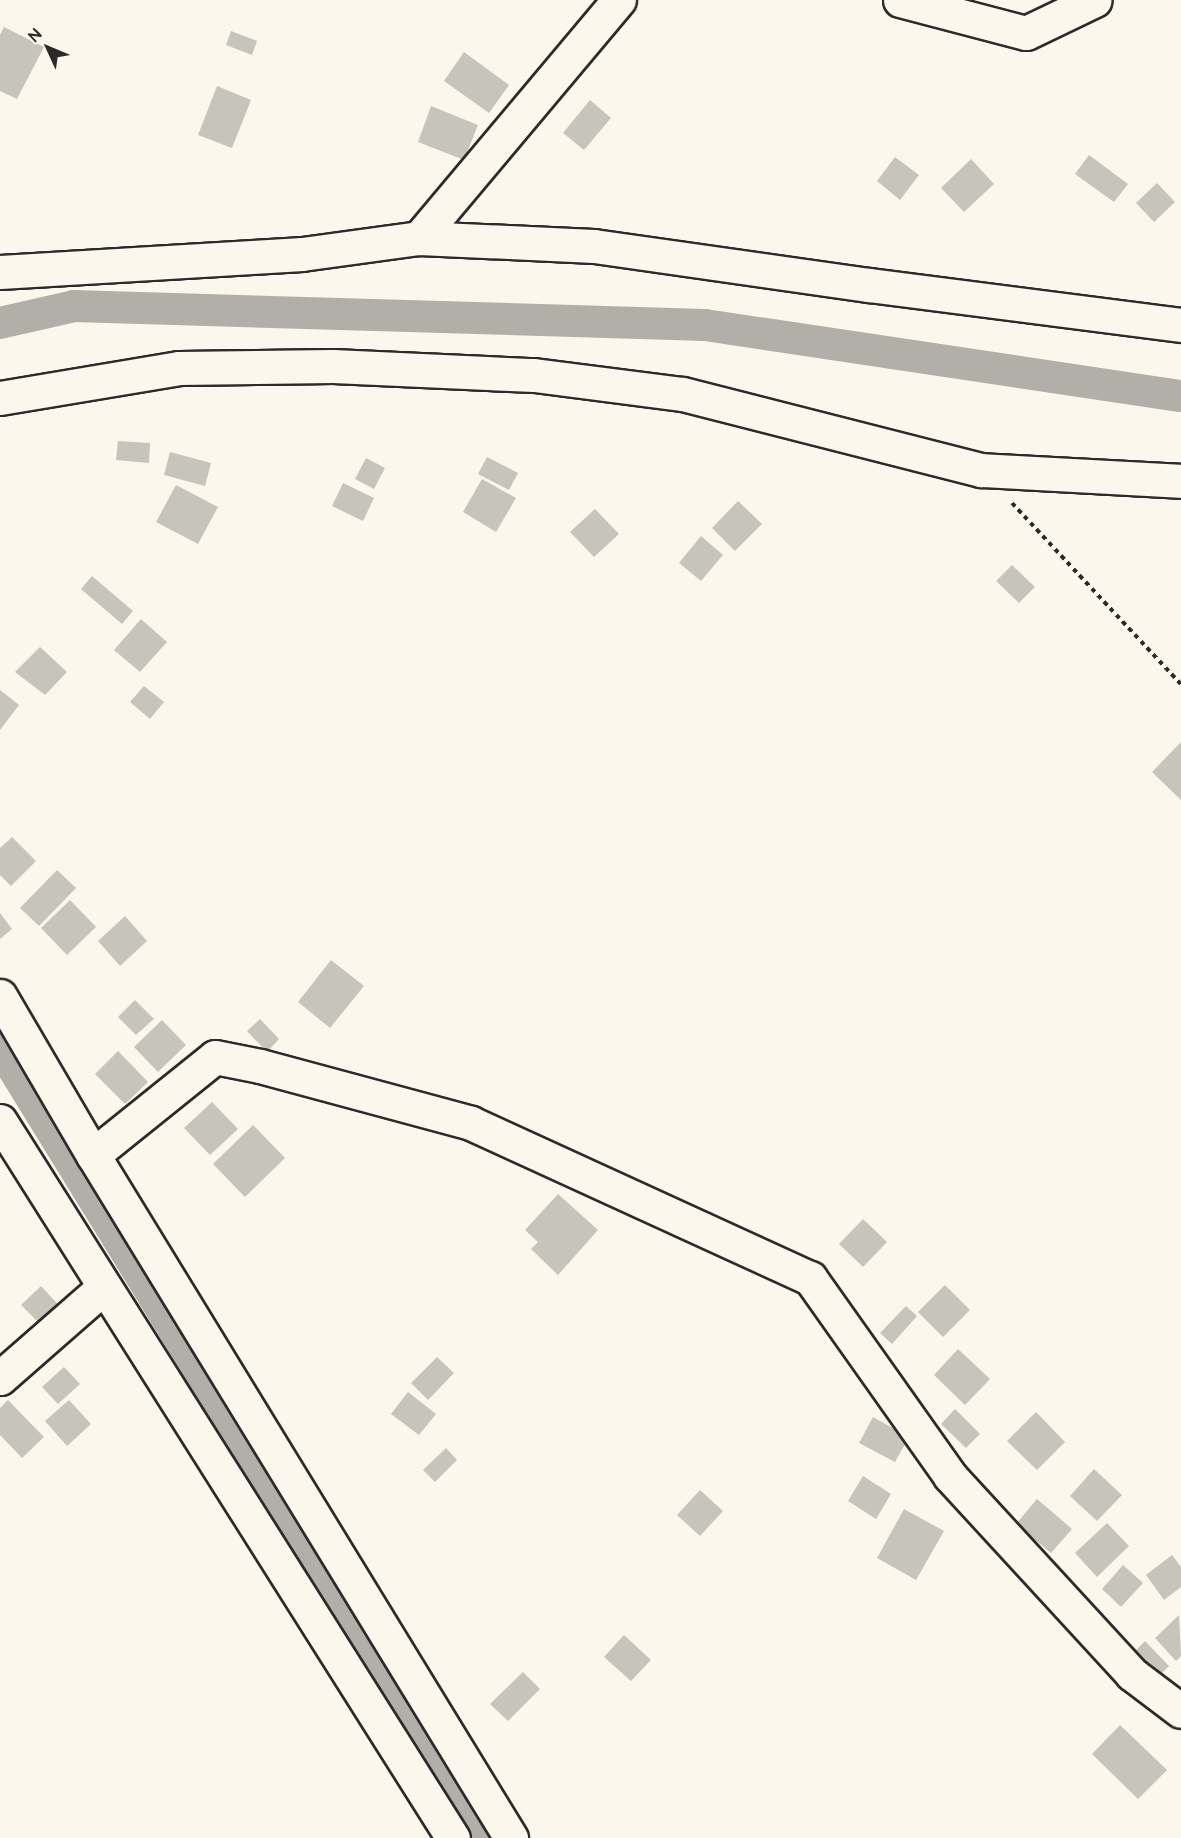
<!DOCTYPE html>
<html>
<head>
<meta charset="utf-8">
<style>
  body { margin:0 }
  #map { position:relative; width:1181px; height:1838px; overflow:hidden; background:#fbf7ec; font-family:"Architects Daughter",sans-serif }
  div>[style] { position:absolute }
  .canal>* { height:32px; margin:-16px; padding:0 16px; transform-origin:16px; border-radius:16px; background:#b1afa7 }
  .building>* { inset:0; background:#c7c4bc }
  .path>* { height:4px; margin-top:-2px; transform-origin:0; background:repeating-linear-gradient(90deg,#2b2b2b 0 4.5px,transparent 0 9px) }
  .roads { filter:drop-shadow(2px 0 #2b2b2b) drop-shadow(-2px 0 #2b2b2b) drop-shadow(0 2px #2b2b2b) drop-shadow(0 -2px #2b2b2b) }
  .minor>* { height:33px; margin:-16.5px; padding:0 16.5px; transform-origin:16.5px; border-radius:16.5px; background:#fbf7ec }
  span { translate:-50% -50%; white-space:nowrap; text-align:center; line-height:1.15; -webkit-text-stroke:5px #fbf7ec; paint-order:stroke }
  .north { position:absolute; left:18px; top:18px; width:60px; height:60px; -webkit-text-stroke:4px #fbf7ec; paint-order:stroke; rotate:314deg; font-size:16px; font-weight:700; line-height:24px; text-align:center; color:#2b2b2b }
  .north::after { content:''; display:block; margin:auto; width:21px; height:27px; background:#2b2b2b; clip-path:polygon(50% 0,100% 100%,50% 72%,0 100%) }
</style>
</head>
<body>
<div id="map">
  <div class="canal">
    <i style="left:0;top:323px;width:76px;rotate:-12.9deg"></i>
    <i style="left:74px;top:306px;width:631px;rotate:1.72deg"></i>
    <i style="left:705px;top:325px;width:481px;rotate:8.5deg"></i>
    <i style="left:0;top:1047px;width:929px;rotate:58.38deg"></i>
  </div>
  <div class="building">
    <i style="clip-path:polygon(4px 27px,44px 47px,17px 99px,0 91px,0 35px)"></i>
    <i style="clip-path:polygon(231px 31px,257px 41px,252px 55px,226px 45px)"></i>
    <i style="clip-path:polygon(464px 52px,509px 85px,489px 113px,444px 81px)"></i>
    <i style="clip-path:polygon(217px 86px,251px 100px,232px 148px,198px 135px)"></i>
    <i style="clip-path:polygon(590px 100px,611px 118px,584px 150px,563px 133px)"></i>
    <i style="clip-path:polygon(431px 106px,478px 125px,464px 160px,418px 142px)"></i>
    <i style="clip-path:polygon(1089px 155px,1128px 184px,1114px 202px,1075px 174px)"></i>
    <i style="clip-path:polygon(895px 157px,919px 175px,900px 200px,877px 181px)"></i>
    <i style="clip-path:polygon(971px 159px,994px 184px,964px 212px,941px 188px)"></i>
    <i style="clip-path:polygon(1157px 183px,1175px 202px,1154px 222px,1136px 203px)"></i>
    <i style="clip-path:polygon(118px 441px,150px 443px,149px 463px,116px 460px)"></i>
    <i style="clip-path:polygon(170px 452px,211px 463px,205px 486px,164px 475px)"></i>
    <i style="clip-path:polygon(487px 457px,518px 473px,509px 490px,478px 474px)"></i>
    <i style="clip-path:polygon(366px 458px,385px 468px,374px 489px,355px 479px)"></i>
    <i style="clip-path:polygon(482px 479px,516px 498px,496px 532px,463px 512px)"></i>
    <i style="clip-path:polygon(343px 483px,374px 498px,363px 521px,332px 506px)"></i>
    <i style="clip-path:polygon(176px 485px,218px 507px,198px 544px,156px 522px)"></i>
    <i style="clip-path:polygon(738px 501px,762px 524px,735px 551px,712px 528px)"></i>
    <i style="clip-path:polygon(595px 509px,619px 534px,594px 557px,570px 532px)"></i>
    <i style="clip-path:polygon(701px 536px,723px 555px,701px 581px,679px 563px)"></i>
    <i style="clip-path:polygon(1012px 565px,1035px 587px,1019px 603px,996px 581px)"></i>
    <i style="clip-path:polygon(92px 576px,133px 611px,122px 624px,81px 589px)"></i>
    <i style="clip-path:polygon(141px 619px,167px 642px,140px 672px,114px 650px)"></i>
    <i style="clip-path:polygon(40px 647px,67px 672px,45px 695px,15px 672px)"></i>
    <i style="clip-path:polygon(144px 686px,164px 702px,150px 719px,130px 702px)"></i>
    <i style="clip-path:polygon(0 690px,19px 705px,0 730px)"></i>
    <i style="clip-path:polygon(1181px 742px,1181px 800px,1152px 772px)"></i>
    <i style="clip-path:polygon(12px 837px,36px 861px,11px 886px,0 875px,0 848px)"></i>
    <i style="clip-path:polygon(57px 870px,76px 888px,39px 926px,20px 908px)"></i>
    <i style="clip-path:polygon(70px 900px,96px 927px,67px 955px,41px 928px)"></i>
    <i style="clip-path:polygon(0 913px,12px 929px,0 939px)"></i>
    <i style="clip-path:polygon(125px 916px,147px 941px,120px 966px,98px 941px)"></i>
    <i style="clip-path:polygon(331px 960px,364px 986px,330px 1028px,298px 1002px)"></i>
    <i style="clip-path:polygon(135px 1000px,154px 1019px,136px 1035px,118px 1017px)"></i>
    <i style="clip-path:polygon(260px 1019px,279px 1039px,267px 1052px,247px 1031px)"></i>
    <i style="clip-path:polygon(162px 1020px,186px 1045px,158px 1072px,134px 1047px)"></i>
    <i style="clip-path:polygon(118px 1051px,148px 1082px,125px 1104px,95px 1074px)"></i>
    <i style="clip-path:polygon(212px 1102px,238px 1129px,210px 1155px,184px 1128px)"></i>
    <i style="clip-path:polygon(253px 1125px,285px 1158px,245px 1197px,213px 1164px)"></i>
    <i style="clip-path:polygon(558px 1194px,598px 1230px,558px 1275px,531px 1249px,538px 1242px,525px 1230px)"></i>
    <i style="clip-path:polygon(863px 1219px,887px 1242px,863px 1267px,839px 1244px)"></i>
    <i style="clip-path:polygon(945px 1285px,970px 1310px,943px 1337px,918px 1312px)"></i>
    <i style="clip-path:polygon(41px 1286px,64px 1311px,45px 1329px,21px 1305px)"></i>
    <i style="clip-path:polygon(906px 1306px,917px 1316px,892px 1344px,880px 1333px)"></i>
    <i style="clip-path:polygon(958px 1349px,990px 1379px,965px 1405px,934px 1375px)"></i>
    <i style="clip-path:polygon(437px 1357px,454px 1373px,428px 1400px,411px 1383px)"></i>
    <i style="clip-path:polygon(64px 1367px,80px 1384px,58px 1404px,42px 1387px)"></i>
    <i style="clip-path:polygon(408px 1392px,436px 1414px,419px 1435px,391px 1414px)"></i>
    <i style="clip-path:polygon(8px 1400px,44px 1437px,22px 1458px,0 1435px,0 1408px)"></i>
    <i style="clip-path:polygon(69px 1400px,91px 1424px,67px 1446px,45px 1421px)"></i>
    <i style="clip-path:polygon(955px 1409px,980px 1434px,966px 1448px,941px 1424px)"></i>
    <i style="clip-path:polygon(1036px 1412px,1065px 1442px,1037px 1470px,1007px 1441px)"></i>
    <i style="clip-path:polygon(873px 1417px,909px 1437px,895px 1462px,859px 1443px)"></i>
    <i style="clip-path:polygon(446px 1448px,457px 1460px,435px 1482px,423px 1470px)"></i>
    <i style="clip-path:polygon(1094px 1469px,1122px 1495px,1097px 1521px,1070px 1496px)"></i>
    <i style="clip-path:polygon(863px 1476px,891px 1494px,876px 1519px,848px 1501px)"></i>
    <i style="clip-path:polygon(700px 1490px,723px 1511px,700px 1536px,677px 1515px)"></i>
    <i style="clip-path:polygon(1037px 1499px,1072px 1529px,1051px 1553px,1016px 1524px)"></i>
    <i style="clip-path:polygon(904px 1509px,944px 1531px,916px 1580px,877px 1558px)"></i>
    <i style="clip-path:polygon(1107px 1523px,1129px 1546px,1097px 1577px,1075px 1553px)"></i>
    <i style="clip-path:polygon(1172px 1555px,1181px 1567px,1181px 1587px,1164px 1600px,1146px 1575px)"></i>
    <i style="clip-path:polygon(1123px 1565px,1143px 1583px,1121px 1607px,1102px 1589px)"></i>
    <i style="clip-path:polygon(1179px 1615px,1181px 1656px,1176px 1661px,1155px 1638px)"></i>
    <i style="clip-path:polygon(624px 1635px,651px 1660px,631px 1681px,604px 1657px)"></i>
    <i style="clip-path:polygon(1145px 1641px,1169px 1666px,1158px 1677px,1134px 1652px)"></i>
    <i style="clip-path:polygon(523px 1672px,540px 1689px,508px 1721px,490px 1704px)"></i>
    <i style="clip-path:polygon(1120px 1725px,1167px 1770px,1138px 1799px,1092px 1754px)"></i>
  </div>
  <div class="path">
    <i style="left:1012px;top:503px;width:248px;rotate:47deg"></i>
  </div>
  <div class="roads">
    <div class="minor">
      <i style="left:900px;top:0;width:130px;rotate:14.7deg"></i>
      <i style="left:1026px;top:33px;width:76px;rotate:-25.6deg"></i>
      <i style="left:419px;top:238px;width:311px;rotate:-50deg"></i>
      <i style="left:0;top:272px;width:303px;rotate:-3.4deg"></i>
      <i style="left:302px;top:254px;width:118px;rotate:-7.8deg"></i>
      <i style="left:419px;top:238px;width:175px;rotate:2.6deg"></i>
      <i style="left:594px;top:246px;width:278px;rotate:8.1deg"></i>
      <i style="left:869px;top:285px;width:315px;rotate:7.3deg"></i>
      <i style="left:0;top:398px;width:181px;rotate:-9.5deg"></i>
      <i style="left:179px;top:368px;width:154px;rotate:-0.7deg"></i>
      <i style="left:333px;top:366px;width:201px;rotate:2.6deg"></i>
      <i style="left:534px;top:375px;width:150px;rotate:7.3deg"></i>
      <i style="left:683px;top:394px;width:308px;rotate:14.3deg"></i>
      <i style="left:981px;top:470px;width:200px;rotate:3.1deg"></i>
      <i style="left:0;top:996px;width:184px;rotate:59.7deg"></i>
      <i style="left:93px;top:1155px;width:801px;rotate:58.53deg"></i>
      <i style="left:0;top:1121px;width:848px;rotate:57.72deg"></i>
      <i style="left:93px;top:1155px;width:156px;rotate:-38.8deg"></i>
      <i style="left:215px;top:1057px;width:46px;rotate:11.3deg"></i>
      <i style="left:260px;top:1066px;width:219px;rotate:15.1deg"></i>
      <i style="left:471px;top:1123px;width:373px;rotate:24.6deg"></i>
      <i style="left:810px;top:1278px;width:242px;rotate:54.7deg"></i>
      <i style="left:950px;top:1476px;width:269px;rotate:47.4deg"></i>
      <i style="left:1132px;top:1674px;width:61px;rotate:37.1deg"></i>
      <i style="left:0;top:1378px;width:138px;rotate:-41.2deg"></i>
    </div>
  </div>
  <div class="north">N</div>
</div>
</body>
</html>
